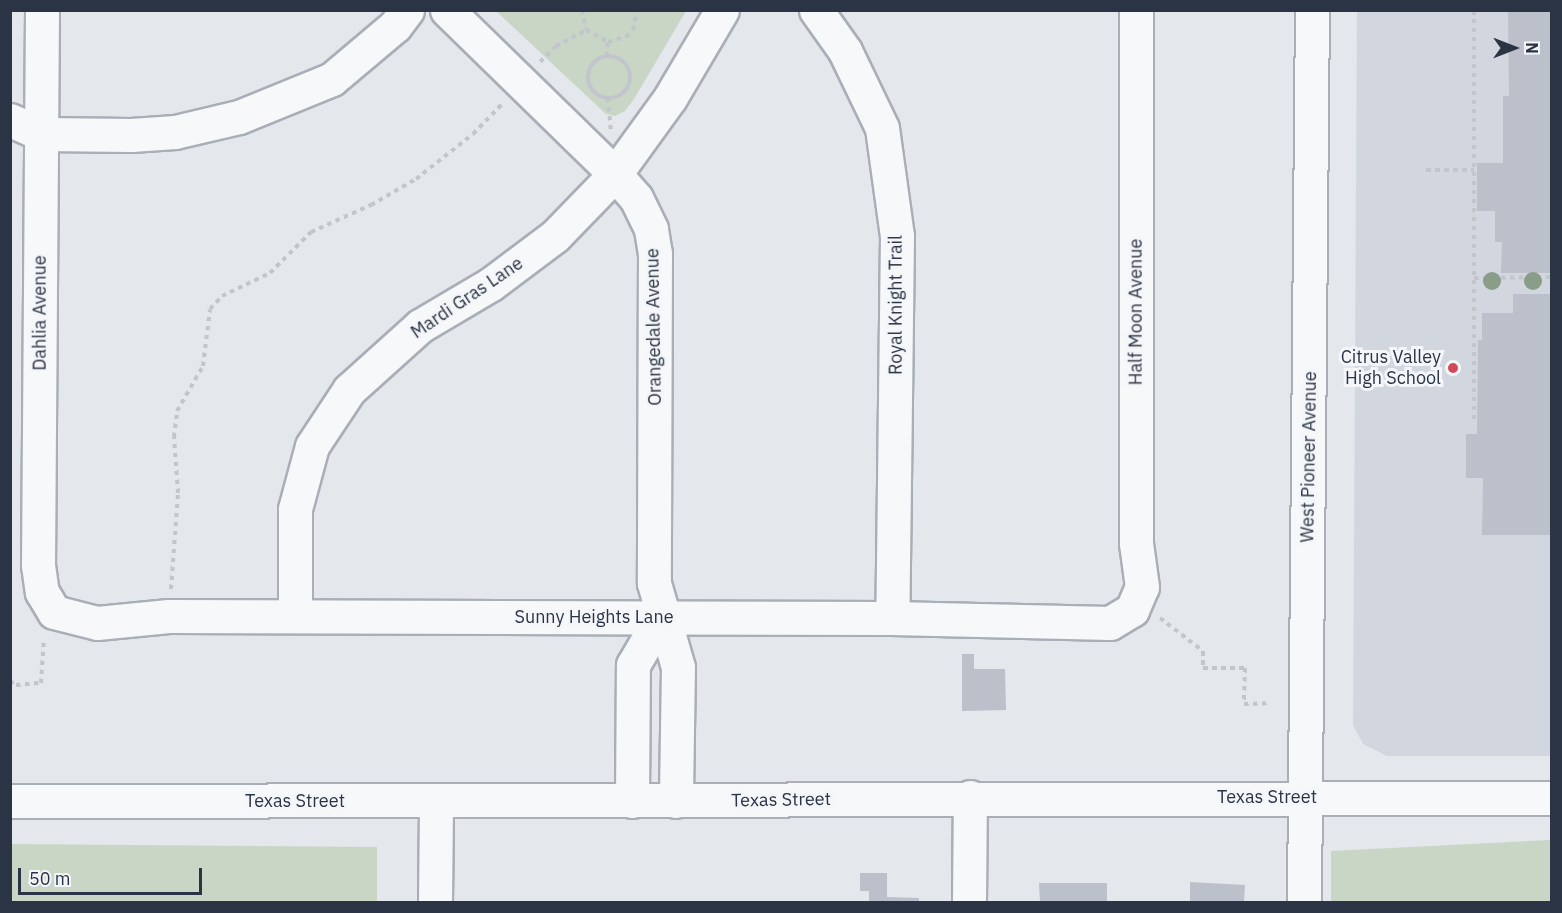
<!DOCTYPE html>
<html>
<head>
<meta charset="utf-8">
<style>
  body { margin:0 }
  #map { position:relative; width:1562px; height:913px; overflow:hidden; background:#e4e7ec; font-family:"IBM Plex Sans",sans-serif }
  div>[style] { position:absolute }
  .built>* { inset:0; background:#d2d6de }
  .green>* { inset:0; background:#c9d6c5 }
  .building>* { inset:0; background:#bbc0ca }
  .path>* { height:4px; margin-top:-2px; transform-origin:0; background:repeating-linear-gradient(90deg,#c2c5cb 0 4.5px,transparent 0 9px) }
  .path>.ring { margin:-2px; padding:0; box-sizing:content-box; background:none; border:4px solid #c2c5cb; border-radius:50% }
  .roads { filter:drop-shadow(2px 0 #a9aeb7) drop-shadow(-2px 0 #a9aeb7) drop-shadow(0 2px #a9aeb7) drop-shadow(0 -2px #a9aeb7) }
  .minor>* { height:33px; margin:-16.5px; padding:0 16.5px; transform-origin:16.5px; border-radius:16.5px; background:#f7f8fa }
  .trees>* { width:18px; height:18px; margin:-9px; border-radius:50%; background:#899d89 }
  .dots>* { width:16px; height:16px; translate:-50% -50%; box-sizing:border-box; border:3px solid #f4f6f9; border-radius:50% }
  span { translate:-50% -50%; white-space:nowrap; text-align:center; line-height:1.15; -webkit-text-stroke:6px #f4f6f9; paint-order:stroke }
  .street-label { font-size:18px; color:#2b3445 }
  .poi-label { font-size:18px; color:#2b3445 }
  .right { translate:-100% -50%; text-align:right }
  .frame { position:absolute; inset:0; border:12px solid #2b3445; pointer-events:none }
  .north { position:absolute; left:1484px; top:18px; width:60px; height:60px; -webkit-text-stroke:4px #f4f6f9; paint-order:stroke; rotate:90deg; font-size:16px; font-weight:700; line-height:24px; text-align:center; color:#2b3445 }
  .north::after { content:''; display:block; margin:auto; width:21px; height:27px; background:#2b3445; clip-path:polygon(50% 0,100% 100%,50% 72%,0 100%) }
  .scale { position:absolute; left:18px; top:868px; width:184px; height:27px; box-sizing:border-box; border:3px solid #2b3445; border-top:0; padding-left:8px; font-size:18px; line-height:21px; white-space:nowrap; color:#2b3445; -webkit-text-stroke:4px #f4f6f9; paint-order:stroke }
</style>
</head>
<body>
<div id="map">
  <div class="built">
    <i style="clip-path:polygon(1357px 11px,1551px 11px,1551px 756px,1387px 756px,1363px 744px,1353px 725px)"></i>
  </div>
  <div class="green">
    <i style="clip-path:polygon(496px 11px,686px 11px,634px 99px,625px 111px,615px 116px,606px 114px)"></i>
    <i style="clip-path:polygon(1551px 840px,1551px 902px,1331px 902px,1331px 851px)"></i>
    <i style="clip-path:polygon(11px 844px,377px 847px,377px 902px,11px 902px)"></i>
  </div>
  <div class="building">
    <i style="clip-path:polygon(1508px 10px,1552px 10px,1552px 273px,1501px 273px,1502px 242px,1495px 242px,1495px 211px,1477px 211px,1477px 163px,1503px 163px,1503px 96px,1509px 96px)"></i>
    <i style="clip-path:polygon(1513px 294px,1552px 294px,1552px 535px,1482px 535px,1483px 478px,1466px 478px,1466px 434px,1477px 434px,1478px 340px,1482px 340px,1482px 313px,1513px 313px)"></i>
    <i style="clip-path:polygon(962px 654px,974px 654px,974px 669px,1005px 669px,1006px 710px,962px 711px)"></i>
    <i style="clip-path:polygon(860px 873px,887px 873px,887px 897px,919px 898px,919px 902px,869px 902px,869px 891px,860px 891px)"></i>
    <i style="clip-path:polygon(1190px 882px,1245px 885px,1244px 902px,1190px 902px)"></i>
    <i style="clip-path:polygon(1039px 883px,1107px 883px,1107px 902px,1040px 902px)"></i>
  </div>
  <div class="path">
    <i style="left:582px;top:10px;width:20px;rotate:79deg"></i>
    <i style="left:586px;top:30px;width:25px;rotate:29deg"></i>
    <i style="left:608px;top:42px;width:19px;rotate:-16deg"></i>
    <i style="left:626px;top:37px;width:10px;rotate:-45deg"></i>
    <i style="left:633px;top:30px;width:20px;rotate:-79deg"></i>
    <i style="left:1474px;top:10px;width:414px;rotate:90deg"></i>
    <i style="left:607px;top:56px;width:14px;rotate:-86deg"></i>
    <i class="ring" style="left:588px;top:56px;width:38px;height:38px"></i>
    <i style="left:540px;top:62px;width:23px;rotate:-45deg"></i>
    <i style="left:556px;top:46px;width:34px;rotate:-28deg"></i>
    <i style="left:608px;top:98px;width:32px;rotate:85deg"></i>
    <i style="left:1426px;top:170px;width:48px"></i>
    <i style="left:1474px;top:278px;width:78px;rotate:-0.7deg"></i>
    <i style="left:171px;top:589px;width:96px;rotate:-85.8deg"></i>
    <i style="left:178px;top:493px;width:56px;rotate:-94.1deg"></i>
    <i style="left:174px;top:437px;width:26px;rotate:-83deg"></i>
    <i style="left:177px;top:411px;width:52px;rotate:-60deg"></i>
    <i style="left:203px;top:366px;width:57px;rotate:-83deg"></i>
    <i style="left:210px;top:309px;width:18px;rotate:-47deg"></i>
    <i style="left:222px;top:296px;width:53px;rotate:-25.6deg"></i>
    <i style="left:270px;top:273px;width:58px;rotate:-45deg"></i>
    <i style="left:311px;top:232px;width:66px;rotate:-24.2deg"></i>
    <i style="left:371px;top:205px;width:52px;rotate:-30deg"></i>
    <i style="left:416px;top:179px;width:73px;rotate:-38.3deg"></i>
    <i style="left:473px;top:134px;width:43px;rotate:-45.9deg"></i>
    <i style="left:1160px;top:618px;width:54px;rotate:37.5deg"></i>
    <i style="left:1203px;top:651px;width:17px;rotate:90deg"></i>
    <i style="left:1203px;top:668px;width:42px"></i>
    <i style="left:1245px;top:668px;width:36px;rotate:92deg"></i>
    <i style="left:1244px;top:704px;width:24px;rotate:-2deg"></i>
    <i style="left:10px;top:681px;width:7px;rotate:34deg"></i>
    <i style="left:16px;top:685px;width:25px;rotate:-5deg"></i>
    <i style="left:41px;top:683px;width:45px;rotate:-86.2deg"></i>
  </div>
  <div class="roads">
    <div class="minor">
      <i style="left:42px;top:10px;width:555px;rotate:90.41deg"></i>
      <i style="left:38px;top:565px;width:27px;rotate:82deg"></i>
      <i style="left:42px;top:592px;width:23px;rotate:59deg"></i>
      <i style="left:54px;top:612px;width:44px;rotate:14.3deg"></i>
      <i style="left:97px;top:623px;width:72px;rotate:-5.6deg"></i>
      <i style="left:169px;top:616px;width:723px;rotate:0.16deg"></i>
      <i style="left:892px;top:618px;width:218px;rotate:1.3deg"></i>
      <i style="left:1110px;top:623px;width:26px;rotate:-31deg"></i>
      <i style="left:1132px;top:610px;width:25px;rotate:-67deg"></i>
      <i style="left:1142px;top:587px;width:44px;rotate:-97.8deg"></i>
      <i style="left:1136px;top:543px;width:533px;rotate:-90deg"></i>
      <i style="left:447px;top:10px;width:235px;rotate:44.3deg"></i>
      <i style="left:615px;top:174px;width:32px;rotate:49deg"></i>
      <i style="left:636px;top:198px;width:34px;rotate:64deg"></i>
      <i style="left:651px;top:229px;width:24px;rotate:81deg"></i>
      <i style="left:655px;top:253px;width:330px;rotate:90.2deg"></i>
      <i style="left:654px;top:583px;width:87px;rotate:74.1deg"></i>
      <i style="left:678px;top:667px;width:134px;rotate:90.9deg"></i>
      <i style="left:816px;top:10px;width:50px;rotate:54.7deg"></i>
      <i style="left:845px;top:51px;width:85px;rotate:64.3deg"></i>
      <i style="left:882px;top:128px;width:109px;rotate:82.1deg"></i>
      <i style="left:897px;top:236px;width:382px;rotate:90.7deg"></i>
      <i style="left:10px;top:120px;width:35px;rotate:24deg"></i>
      <i style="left:42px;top:134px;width:89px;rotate:0.6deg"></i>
      <i style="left:131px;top:135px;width:44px;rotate:-3.9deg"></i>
      <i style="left:175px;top:132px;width:66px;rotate:-13.2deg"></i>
      <i style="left:239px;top:117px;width:100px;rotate:-22.2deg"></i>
      <i style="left:332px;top:79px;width:82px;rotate:-40.1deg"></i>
      <i style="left:395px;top:26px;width:20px;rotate:-53deg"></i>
      <i style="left:295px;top:616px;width:107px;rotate:-90deg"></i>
      <i style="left:295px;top:509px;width:65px;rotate:-74.9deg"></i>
      <i style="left:312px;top:446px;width:67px;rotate:-56.5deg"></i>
      <i style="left:349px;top:390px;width:96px;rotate:-42deg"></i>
      <i style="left:420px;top:326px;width:82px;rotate:-30.6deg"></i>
      <i style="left:491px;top:284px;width:80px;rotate:-36.9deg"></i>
      <i style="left:555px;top:236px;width:86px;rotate:-45.9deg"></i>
      <i style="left:615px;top:174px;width:94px;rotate:-54.1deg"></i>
      <i style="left:670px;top:98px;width:102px;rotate:-59.4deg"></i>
      <i style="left:10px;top:801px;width:1542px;rotate:-0.11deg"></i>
      <i style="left:632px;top:801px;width:136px;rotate:-89.6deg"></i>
      <i style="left:633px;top:665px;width:56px;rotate:-59.7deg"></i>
      <i style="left:435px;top:902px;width:100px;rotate:-89.4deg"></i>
      <i style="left:969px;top:902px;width:105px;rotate:-89.5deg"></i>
      <i style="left:1304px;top:902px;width:892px;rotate:-89.49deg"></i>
    </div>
  </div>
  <div class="trees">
    <i style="left:1492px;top:281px"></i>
    <i style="left:1533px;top:281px"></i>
  </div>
  <div class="dots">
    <i style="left:1453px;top:368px;background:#d1495b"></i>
  </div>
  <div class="street-label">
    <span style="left:467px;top:298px;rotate:-34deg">Mardi Gras Lane</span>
    <span style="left:896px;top:305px;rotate:-90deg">Royal Knight Trail</span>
    <span style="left:1136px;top:312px;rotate:-90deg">Half Moon Avenue</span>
    <span style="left:40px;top:313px;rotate:-90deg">Dahlia Avenue</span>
    <span style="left:654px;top:327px;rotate:-91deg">Orangedale Avenue</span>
    <span style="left:1309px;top:457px;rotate:-89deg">West Pioneer Avenue</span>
    <span style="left:594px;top:617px">Sunny Heights Lane</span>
    <span style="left:1267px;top:797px">Texas Street</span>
    <span style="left:781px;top:800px;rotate:-1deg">Texas Street</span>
    <span style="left:295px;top:801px">Texas Street</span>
  </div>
  <div class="poi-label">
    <span class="right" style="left:1441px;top:368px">Citrus Valley<br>High School</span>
  </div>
  <div class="frame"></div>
  <div class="north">N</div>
  <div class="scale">50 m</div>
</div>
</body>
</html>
